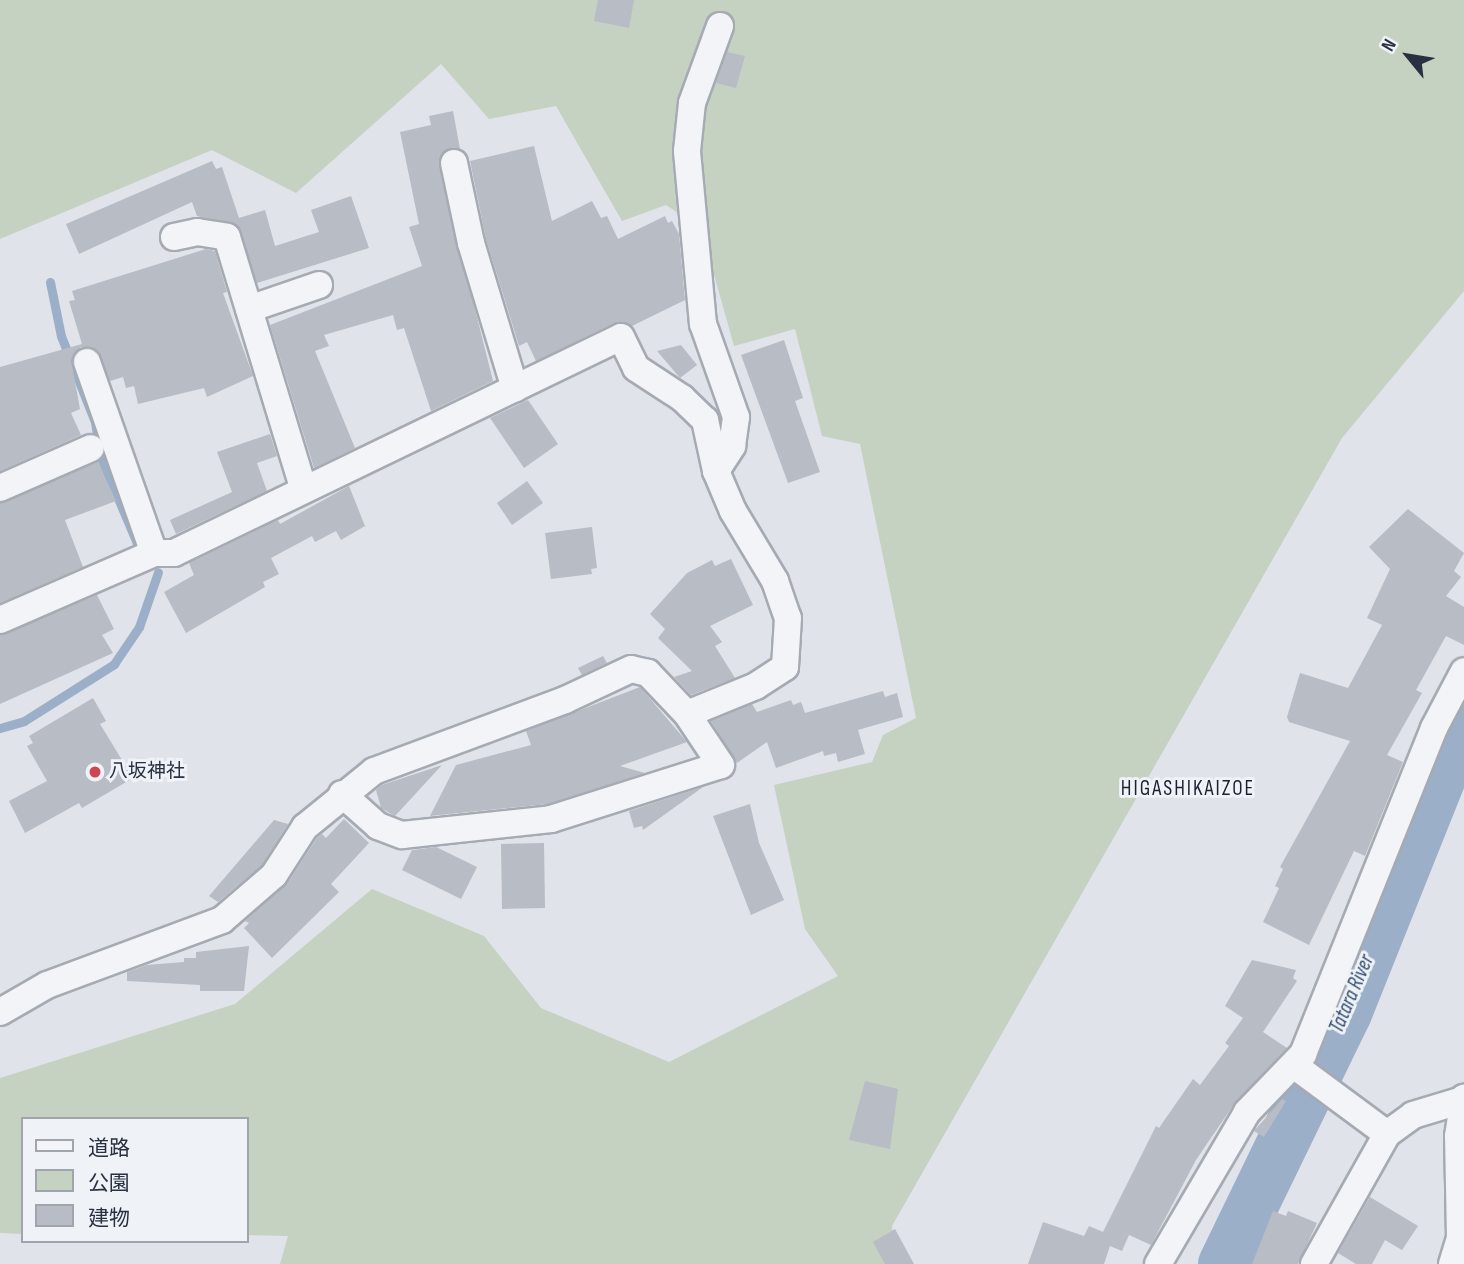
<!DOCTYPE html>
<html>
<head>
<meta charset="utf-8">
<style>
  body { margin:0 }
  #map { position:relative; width:1464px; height:1264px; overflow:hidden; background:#e0e3e9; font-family:"Sofia Sans Condensed","Noto Sans JP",sans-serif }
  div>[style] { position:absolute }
  .green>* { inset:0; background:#c5d2c1 }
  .stream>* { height:9px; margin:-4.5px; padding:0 4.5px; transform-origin:4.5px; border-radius:4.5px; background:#9bafc8 }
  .river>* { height:52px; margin:-26px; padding:0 26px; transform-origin:26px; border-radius:26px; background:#9bafc8 }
  .building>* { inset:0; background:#b7bcc5 }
  .roads { filter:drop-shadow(2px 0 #a5aab3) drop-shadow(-2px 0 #a5aab3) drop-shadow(0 2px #a5aab3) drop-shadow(0 -2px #a5aab3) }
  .minor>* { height:26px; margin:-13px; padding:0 13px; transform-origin:13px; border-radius:13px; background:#f2f4f7 }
  .dots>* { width:19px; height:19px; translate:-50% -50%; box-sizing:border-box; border:4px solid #eff2f6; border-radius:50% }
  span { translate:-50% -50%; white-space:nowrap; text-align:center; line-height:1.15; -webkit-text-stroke:6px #eff2f6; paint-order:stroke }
  .poi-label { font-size:19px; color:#293040 }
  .left { translate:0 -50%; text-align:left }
  .neighbourhood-label { font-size:21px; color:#1b2130; letter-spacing:2px }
  .water-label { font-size:21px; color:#334d73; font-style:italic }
  .legend { position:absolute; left:21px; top:1117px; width:228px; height:126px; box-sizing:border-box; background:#eff2f6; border:2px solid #a0a4ad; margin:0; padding:9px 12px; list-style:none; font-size:21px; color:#293040 }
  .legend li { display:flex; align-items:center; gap:14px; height:35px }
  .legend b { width:35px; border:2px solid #a0a4ad }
  .north { position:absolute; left:1373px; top:21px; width:70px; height:70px; -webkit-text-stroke:5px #eff2f6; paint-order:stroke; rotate:300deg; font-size:19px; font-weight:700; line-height:28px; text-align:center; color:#293040 }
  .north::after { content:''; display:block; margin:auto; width:24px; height:32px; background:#293040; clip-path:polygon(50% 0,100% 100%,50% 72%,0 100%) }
</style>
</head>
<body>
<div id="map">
  <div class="green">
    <i style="clip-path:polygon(0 0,1464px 0,1464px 291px,1342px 438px,892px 1226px,894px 1264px,280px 1264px,288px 1236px,247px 1235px,247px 1119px,23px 1119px,23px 1234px,0 1233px,0 1078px,235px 1004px,372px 889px,484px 936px,541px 1008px,669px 1062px,838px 976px,805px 929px,774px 785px,872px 762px,883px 735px,916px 718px,860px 444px,822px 436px,795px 329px,734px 346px,701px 228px,666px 205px,622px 221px,556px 106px,489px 119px,441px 64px,296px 193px,212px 150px,0 239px)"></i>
  </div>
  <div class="stream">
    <i style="left:50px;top:282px;width:55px;rotate:78.5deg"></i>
    <i style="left:61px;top:336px;width:92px;rotate:68.4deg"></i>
    <i style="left:95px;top:422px;width:36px;rotate:81deg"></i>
    <i style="left:101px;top:458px;width:98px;rotate:67.1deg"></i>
    <i style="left:0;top:728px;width:25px;rotate:-16deg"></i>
    <i style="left:24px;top:721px;width:107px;rotate:-32.3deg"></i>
    <i style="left:114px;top:664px;width:45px;rotate:-56deg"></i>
    <i style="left:139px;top:627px;width:58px;rotate:-70.9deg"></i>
  </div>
  <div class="river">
    <i style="left:1224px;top:1264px;width:279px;rotate:-64.1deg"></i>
    <i style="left:1346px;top:1013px;width:318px;rotate:-68.2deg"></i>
  </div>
  <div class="building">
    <i style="clip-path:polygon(598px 0,634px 0,629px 28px,594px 21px)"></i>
    <i style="clip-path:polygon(727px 52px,745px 56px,736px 88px,716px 83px)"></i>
    <i style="clip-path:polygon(453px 111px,460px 149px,444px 151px,439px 166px,493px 381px,431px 411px,404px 328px,397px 330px,393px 315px,324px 335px,329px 346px,315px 351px,355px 448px,314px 468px,270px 325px,422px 266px,409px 227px,419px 224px,400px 132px,431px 125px,429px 116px)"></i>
    <i style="clip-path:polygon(534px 146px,552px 221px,592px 201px,601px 218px,607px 216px,618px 239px,665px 216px,668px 223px,672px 221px,679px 234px,685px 300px,632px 326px,614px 323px,536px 361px,527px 342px,519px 346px,486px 239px,470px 161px)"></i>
    <i style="clip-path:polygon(212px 161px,216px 169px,222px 167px,239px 218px,265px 210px,275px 246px,319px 232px,311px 210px,351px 196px,369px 248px,257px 283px,238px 226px,197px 216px,192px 202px,79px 254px,66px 224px)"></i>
    <i style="clip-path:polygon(206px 249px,215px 251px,227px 292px,223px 293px,253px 376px,207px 397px,204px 388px,138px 404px,134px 386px,126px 388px,123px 377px,110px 381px,98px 351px,81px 347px,71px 360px,80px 409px,71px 413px,81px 435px,0 471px,0 367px,82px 344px,69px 301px,75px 300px,72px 291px)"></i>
    <i style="clip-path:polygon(784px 340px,803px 398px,795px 401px,820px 472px,788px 483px,741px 355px)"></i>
    <i style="clip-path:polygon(681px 345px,697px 365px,680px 378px,657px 351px)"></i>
    <i style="clip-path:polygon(528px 400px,558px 444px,524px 468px,490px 418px)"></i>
    <i style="clip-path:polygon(270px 434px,277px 456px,257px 463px,267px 491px,176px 534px,170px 520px,232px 492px,217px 452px)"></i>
    <i style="clip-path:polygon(98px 462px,116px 501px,65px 520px,83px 567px,0 603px,0 503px)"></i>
    <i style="clip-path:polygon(527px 481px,543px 503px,512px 525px,497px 503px)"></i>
    <i style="clip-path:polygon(349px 486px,365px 526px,341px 540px,336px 531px,315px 542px,312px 536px,271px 558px,279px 574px,263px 582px,265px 587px,186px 633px,164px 592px,194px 575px,189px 563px,278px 520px,280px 524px)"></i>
    <i style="clip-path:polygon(1408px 509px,1464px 553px,1454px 571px,1461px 577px,1446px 596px,1464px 607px,1464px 645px,1446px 636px,1416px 690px,1422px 693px,1387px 755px,1403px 762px,1365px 856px,1354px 851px,1309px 945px,1263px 922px,1279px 888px,1275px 886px,1283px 869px,1280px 867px,1350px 741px,1289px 722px,1287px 717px,1300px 673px,1348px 688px,1382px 625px,1367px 618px,1390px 569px,1369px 547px)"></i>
    <i style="clip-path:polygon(592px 527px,597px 568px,591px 569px,592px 574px,551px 579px,545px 533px)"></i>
    <i style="clip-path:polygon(731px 559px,753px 605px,710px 626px,722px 642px,715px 646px,735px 678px,691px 695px,674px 677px,692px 671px,658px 638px,665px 629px,650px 614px,687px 573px,712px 560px,715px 566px)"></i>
    <i style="clip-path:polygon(97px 595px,114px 629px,102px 635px,113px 653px,0 704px,0 635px)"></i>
    <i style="clip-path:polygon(603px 656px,607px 663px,582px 675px,578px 668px)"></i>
    <i style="clip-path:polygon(640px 687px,687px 742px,620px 766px,645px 773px,548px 804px,430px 816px,456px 765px,531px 745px,526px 731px)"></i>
    <i style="clip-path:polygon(883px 691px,885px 697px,897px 693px,903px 717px,858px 730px,865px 754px,838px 762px,836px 753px,824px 756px,823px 751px,776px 768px,767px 742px,737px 763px,711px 721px,752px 704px,757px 712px,791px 700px,793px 705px,801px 702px,805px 713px)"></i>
    <i style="clip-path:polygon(93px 698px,106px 721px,100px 724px,133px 778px,82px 808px,79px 803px,25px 833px,9px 801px,47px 781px,27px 746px,33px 743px,29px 736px)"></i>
    <i style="clip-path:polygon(442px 765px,395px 816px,381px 808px,376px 790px,382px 785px)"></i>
    <i style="clip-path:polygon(703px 787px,643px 830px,642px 826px,634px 828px,629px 811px)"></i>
    <i style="clip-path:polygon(750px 804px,759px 843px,784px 900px,751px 915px,713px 816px)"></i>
    <i style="clip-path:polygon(344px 819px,369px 843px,331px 884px,339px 892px,272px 958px,244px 928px,249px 923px,245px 921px,287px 884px,317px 838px,322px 834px,326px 838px)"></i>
    <i style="clip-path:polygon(274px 820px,288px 824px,262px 865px,218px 902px,209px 896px)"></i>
    <i style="clip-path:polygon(544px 843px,545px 908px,502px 909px,501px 844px)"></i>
    <i style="clip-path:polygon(436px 847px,477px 867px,461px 899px,402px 870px,412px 850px)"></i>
    <i style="clip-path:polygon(249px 946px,244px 991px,200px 991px,200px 985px,127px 981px,127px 972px,147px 965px,184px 962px,184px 958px,196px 958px,196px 952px)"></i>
    <i style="clip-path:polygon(1252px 960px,1296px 970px,1293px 978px,1297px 981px,1263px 1032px,1287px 1048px,1234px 1104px,1196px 1160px,1151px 1245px,1129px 1235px,1122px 1251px,1110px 1246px,1104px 1264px,1028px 1264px,1043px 1222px,1084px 1236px,1089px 1226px,1103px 1232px,1156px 1126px,1159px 1128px,1193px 1079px,1200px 1085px,1229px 1046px,1225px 1043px,1243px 1018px,1225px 1006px)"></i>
    <i style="clip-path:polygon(865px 1081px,898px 1089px,890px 1149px,849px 1140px)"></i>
    <i style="clip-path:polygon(1282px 1099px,1286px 1101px,1264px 1137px,1254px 1131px)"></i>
    <i style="clip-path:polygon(1370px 1197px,1418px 1226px,1402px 1250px,1385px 1240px,1372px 1264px,1356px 1264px,1338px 1253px)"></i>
    <i style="clip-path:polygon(1273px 1211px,1286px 1216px,1288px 1211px,1317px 1223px,1298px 1264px,1252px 1264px)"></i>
    <i style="clip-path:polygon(895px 1229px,914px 1264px,885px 1264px,873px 1242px)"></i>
  </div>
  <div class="roads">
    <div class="minor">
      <i style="left:454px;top:163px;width:82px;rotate:78deg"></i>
      <i style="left:471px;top:243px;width:152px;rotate:73.2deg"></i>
      <i style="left:174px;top:237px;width:24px;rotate:-12deg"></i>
      <i style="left:197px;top:232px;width:30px;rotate:9deg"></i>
      <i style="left:227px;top:237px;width:264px;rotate:73.1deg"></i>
      <i style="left:249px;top:309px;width:74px;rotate:-18.9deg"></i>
      <i style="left:87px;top:362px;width:202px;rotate:70.7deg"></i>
      <i style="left:716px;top:471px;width:30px;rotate:-57deg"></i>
      <i style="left:732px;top:446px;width:29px;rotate:-82deg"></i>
      <i style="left:736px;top:417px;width:99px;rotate:-109.5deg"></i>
      <i style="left:703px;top:324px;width:174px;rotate:-95.3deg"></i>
      <i style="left:687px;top:151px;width:48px;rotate:-84.1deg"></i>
      <i style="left:692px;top:103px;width:82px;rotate:-70deg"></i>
      <i style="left:0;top:488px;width:99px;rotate:-23.7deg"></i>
      <i style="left:0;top:620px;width:168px;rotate:-23.5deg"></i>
      <i style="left:154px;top:553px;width:20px"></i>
      <i style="left:174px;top:553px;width:496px;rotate:-25.8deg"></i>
      <i style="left:621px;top:337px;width:34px;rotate:64deg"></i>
      <i style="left:636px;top:368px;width:55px;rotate:33.1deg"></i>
      <i style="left:682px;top:398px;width:32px;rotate:44deg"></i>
      <i style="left:705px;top:420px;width:52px;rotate:77.8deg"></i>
      <i style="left:716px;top:471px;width:43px;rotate:67deg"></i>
      <i style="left:733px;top:511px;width:82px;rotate:59deg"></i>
      <i style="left:775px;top:581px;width:39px;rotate:71deg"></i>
      <i style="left:788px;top:618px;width:49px;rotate:93.5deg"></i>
      <i style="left:785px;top:667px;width:35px;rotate:147deg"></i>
      <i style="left:756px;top:686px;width:74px;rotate:157.9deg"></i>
      <i style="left:687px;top:714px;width:57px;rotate:-133.6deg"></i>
      <i style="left:648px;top:673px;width:17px;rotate:-167deg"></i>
      <i style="left:631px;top:669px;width:73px;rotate:154.8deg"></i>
      <i style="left:565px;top:700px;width:204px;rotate:159.6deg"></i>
      <i style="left:374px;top:771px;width:89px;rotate:140.9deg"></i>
      <i style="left:305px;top:827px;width:57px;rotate:122.9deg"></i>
      <i style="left:274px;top:875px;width:69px;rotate:139.1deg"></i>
      <i style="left:222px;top:920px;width:187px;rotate:159.6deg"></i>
      <i style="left:47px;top:985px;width:54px;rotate:150.1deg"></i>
      <i style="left:342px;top:794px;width:48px;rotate:41.6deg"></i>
      <i style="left:378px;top:826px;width:26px;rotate:21deg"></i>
      <i style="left:402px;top:835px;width:150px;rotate:-6.1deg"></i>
      <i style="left:551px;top:819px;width:178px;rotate:-17.6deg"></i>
      <i style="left:721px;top:765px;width:61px;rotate:-123.7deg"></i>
      <i style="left:1295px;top:1066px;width:114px;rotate:36.5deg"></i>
      <i style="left:1158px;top:1264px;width:176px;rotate:-59.6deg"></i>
      <i style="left:1247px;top:1112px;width:81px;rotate:-46deg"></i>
      <i style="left:1303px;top:1054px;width:351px;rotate:-68.1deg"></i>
      <i style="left:1434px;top:728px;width:64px;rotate:-62.2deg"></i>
      <i style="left:1314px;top:1264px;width:149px;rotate:-60.7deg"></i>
      <i style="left:1387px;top:1134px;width:32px;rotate:-36deg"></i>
      <i style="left:1413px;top:1115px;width:52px;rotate:-16.7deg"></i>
      <i style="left:1452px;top:1264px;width:27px;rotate:-73deg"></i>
      <i style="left:1460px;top:1238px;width:102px;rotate:-91.1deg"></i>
      <i style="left:1458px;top:1136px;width:39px;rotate:-81deg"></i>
    </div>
  </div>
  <div class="dots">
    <i style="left:95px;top:772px;background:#cc4654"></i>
  </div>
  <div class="poi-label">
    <span class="left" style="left:109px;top:772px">八坂神社</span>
  </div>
  <div class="neighbourhood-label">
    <span style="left:1188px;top:789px">HIGASHIKAIZOE</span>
  </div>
  <div class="water-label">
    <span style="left:1352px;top:994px;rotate:-67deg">Tatara River</span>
  </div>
  <ul class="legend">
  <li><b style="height:9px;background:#f2f4f7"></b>道路</li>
  <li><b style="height:19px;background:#c5d2c1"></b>公園</li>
  <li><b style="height:19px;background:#b7bcc5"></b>建物</li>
  </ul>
  <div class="north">N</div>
</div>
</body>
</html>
